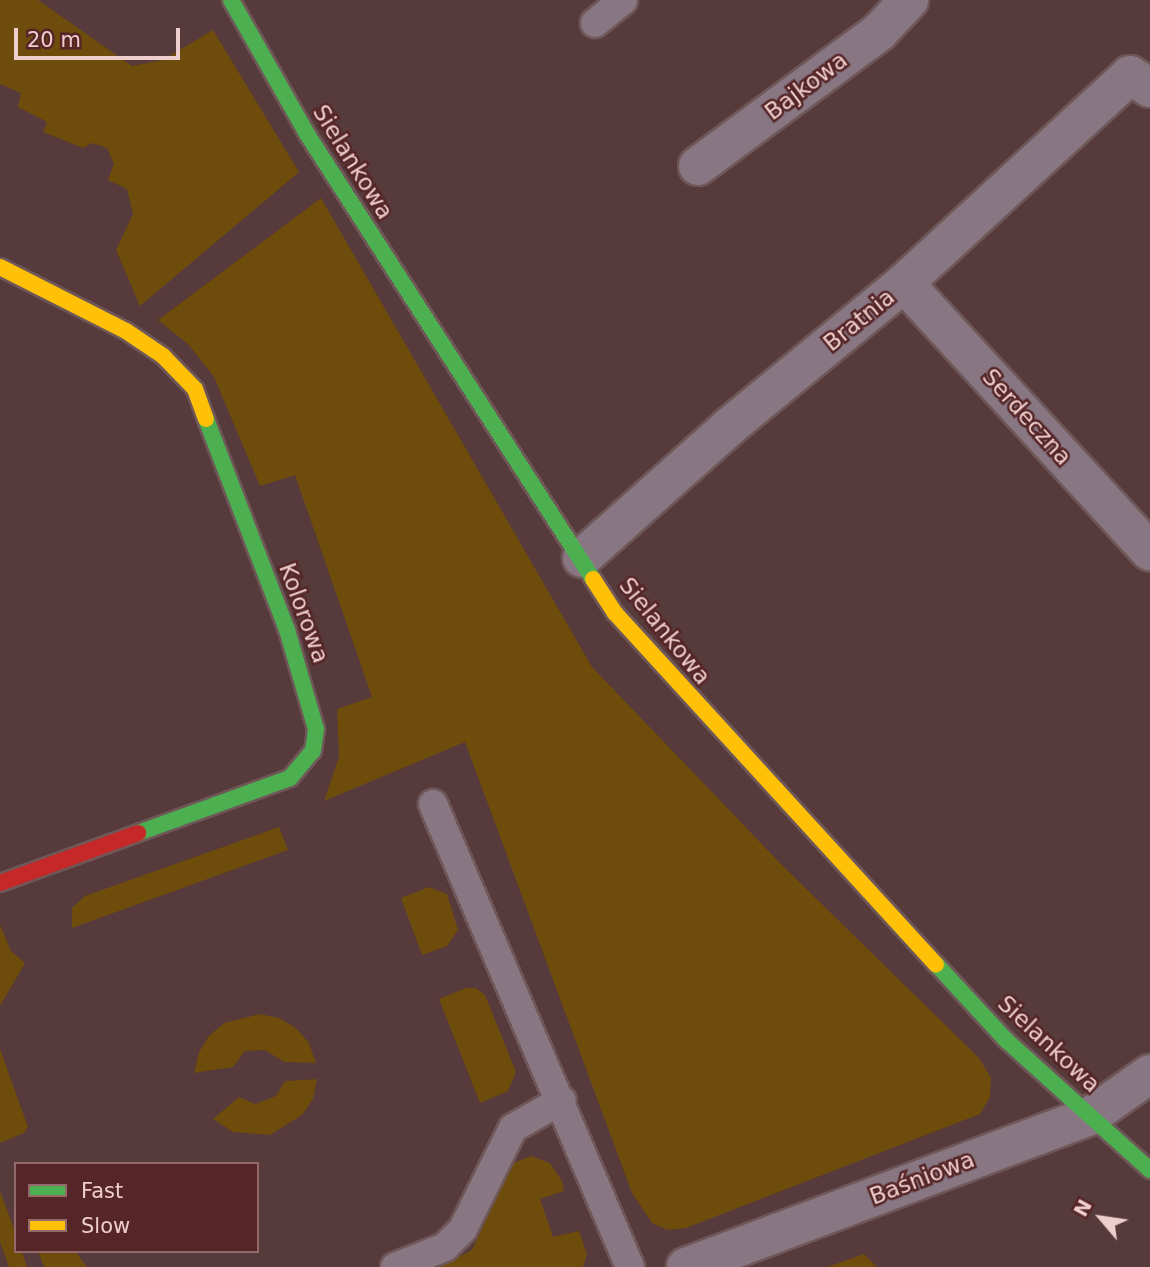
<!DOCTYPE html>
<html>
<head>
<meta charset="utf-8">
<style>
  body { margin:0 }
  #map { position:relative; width:1150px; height:1267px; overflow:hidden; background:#563a3c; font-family:"DejaVu Sans",sans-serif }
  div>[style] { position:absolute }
  .green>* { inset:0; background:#6d4c0c }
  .roads { filter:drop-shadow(2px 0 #6f5758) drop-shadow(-2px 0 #6f5758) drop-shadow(0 2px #6f5758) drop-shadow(0 -2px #6f5758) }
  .lane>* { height:28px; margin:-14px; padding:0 14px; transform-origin:14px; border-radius:14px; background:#887783 }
  .street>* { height:38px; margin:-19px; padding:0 19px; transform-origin:19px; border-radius:19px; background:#887783 }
  .fast>* { height:16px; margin:-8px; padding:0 8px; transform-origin:8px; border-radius:8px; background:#4caf50 }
  .slow>* { height:16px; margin:-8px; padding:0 8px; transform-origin:8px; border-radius:8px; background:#ffc107 }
  .jam>* { height:16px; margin:-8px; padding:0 8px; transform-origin:8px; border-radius:8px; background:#c62828 }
  span { translate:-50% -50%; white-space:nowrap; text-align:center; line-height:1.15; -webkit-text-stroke:5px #552527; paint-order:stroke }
  .street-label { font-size:23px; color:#efcfce }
  .legend { position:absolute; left:14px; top:1162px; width:245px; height:91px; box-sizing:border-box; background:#552527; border:2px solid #93696a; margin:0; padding:9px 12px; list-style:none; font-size:21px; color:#efcfce }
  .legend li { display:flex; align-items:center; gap:14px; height:35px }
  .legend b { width:35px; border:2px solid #93696a }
  .north { position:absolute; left:1066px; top:1183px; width:70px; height:70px; -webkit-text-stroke:5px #552527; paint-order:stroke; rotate:299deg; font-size:19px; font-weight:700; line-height:28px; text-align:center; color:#efcfce }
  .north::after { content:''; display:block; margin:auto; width:24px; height:32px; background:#efcfce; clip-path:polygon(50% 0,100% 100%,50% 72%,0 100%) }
  .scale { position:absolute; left:14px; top:28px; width:166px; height:32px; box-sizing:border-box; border:4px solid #efcfce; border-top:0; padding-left:9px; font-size:21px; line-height:24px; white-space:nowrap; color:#efcfce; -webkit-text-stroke:5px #552527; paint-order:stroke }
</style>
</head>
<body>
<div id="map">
  <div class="green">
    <i style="clip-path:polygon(0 0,38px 0,132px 66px,163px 60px,213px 30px,299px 172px,140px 306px,116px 250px,133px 214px,127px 189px,108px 180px,114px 164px,107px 148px,92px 143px,83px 148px,43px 132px,47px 122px,18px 107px,21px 93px,0 84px)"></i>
    <i style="clip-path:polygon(321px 198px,592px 667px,782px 865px,979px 1058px,991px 1078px,990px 1097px,980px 1114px,686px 1228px,668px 1230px,652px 1223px,632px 1193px,465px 742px,324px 801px,339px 757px,337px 709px,372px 697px,295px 475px,260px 486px,214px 377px,189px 345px,158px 320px)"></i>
    <i style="clip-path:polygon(279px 827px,288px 850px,72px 928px,72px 908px,85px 896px)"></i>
    <i style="clip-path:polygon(429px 887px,447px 894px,458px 930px,447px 946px,422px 955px,401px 898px)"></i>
    <i style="clip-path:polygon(0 925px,11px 951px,25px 963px,0 1006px)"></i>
    <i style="clip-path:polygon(466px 988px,476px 988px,485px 995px,516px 1072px,508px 1091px,480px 1103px,439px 999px)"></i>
    <i style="clip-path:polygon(260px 1014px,279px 1018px,296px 1028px,309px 1043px,316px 1063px,284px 1062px,265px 1050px,245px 1051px,233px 1067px,194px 1073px,199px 1052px,209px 1036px,224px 1023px)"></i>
    <i style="clip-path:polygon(0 1049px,28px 1127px,24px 1133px,0 1143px)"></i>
    <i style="clip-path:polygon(317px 1079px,313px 1099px,302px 1115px,270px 1135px,233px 1132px,213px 1119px,239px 1097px,255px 1104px,276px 1096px,285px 1081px)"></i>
    <i style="clip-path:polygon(531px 1156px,550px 1163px,562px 1181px,564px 1191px,540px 1199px,553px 1237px,579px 1231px,587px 1254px,583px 1267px,439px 1267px,472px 1250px,513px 1163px)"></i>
    <i style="clip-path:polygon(0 1191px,16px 1234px,16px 1251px,22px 1251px,27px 1267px,9px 1267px,0 1242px)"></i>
    <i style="clip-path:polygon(38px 1251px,75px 1251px,87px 1267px,44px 1267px)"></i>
    <i style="clip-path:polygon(864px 1254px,877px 1267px,827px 1267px)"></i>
  </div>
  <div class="roads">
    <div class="lane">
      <i style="left:595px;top:23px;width:36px;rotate:-39deg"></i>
      <i style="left:433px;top:804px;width:503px;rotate:66.95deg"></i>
      <i style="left:395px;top:1267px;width:54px;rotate:-21.8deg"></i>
      <i style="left:445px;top:1247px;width:25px;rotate:-45deg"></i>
      <i style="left:463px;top:1229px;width:113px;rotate:-63.7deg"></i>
      <i style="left:513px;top:1128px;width:56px;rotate:-29.7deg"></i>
    </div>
    <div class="street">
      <i style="left:698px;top:166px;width:225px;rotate:-36.5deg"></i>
      <i style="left:879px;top:32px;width:44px;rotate:-46.8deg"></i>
      <i style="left:904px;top:283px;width:364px;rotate:47.5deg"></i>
      <i style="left:582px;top:558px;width:198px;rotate:-41.7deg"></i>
      <i style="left:730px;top:426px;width:225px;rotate:-39.4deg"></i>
      <i style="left:904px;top:283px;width:307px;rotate:-42.6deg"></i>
      <i style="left:1130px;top:75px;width:24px;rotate:33deg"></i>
      <i style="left:686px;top:1267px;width:434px;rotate:-20.5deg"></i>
      <i style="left:1092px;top:1115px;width:71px;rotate:-35.3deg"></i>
    </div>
    <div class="fast">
      <i style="left:231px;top:0;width:154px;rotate:60.4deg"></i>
      <i style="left:307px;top:134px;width:529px;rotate:57.27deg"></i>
      <i style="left:138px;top:833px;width:162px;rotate:-19.9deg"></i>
      <i style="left:290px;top:778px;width:35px;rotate:-50deg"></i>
      <i style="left:313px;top:751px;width:22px;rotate:-82deg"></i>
      <i style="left:316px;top:729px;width:103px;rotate:-106.3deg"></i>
      <i style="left:287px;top:630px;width:226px;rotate:-111deg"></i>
      <i style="left:936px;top:964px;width:103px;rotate:47.4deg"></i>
      <i style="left:1006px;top:1040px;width:194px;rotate:42.1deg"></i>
    </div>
    <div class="slow">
      <i style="left:0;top:267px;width:141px;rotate:26.9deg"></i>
      <i style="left:126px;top:331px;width:45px;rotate:34deg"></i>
      <i style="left:163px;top:356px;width:46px;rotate:45.9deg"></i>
      <i style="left:195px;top:389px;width:32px;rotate:70deg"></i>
      <i style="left:593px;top:579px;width:40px;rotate:57.1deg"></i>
      <i style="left:615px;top:613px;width:476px;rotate:47.6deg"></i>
    </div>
    <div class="jam">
      <i style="left:0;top:883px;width:147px;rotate:-19.9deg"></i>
    </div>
  </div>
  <div class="street-label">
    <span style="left:806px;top:86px;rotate:-37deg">Bajkowa</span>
    <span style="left:353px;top:162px;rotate:58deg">Sielankowa</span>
    <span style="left:859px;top:320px;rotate:-39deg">Bratnia</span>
    <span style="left:1027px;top:417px;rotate:48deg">Serdeczna</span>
    <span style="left:304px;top:613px;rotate:70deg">Kolorowa</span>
    <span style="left:665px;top:631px;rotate:51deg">Sielankowa</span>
    <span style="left:1049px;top:1044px;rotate:43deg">Sielankowa</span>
    <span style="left:922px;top:1178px;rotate:-21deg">Baśniowa</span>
  </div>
  <ul class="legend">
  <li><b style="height:9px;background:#4caf50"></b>Fast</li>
  <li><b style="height:9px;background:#ffc107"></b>Slow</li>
  </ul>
  <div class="north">N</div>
  <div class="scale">20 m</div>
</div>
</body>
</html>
